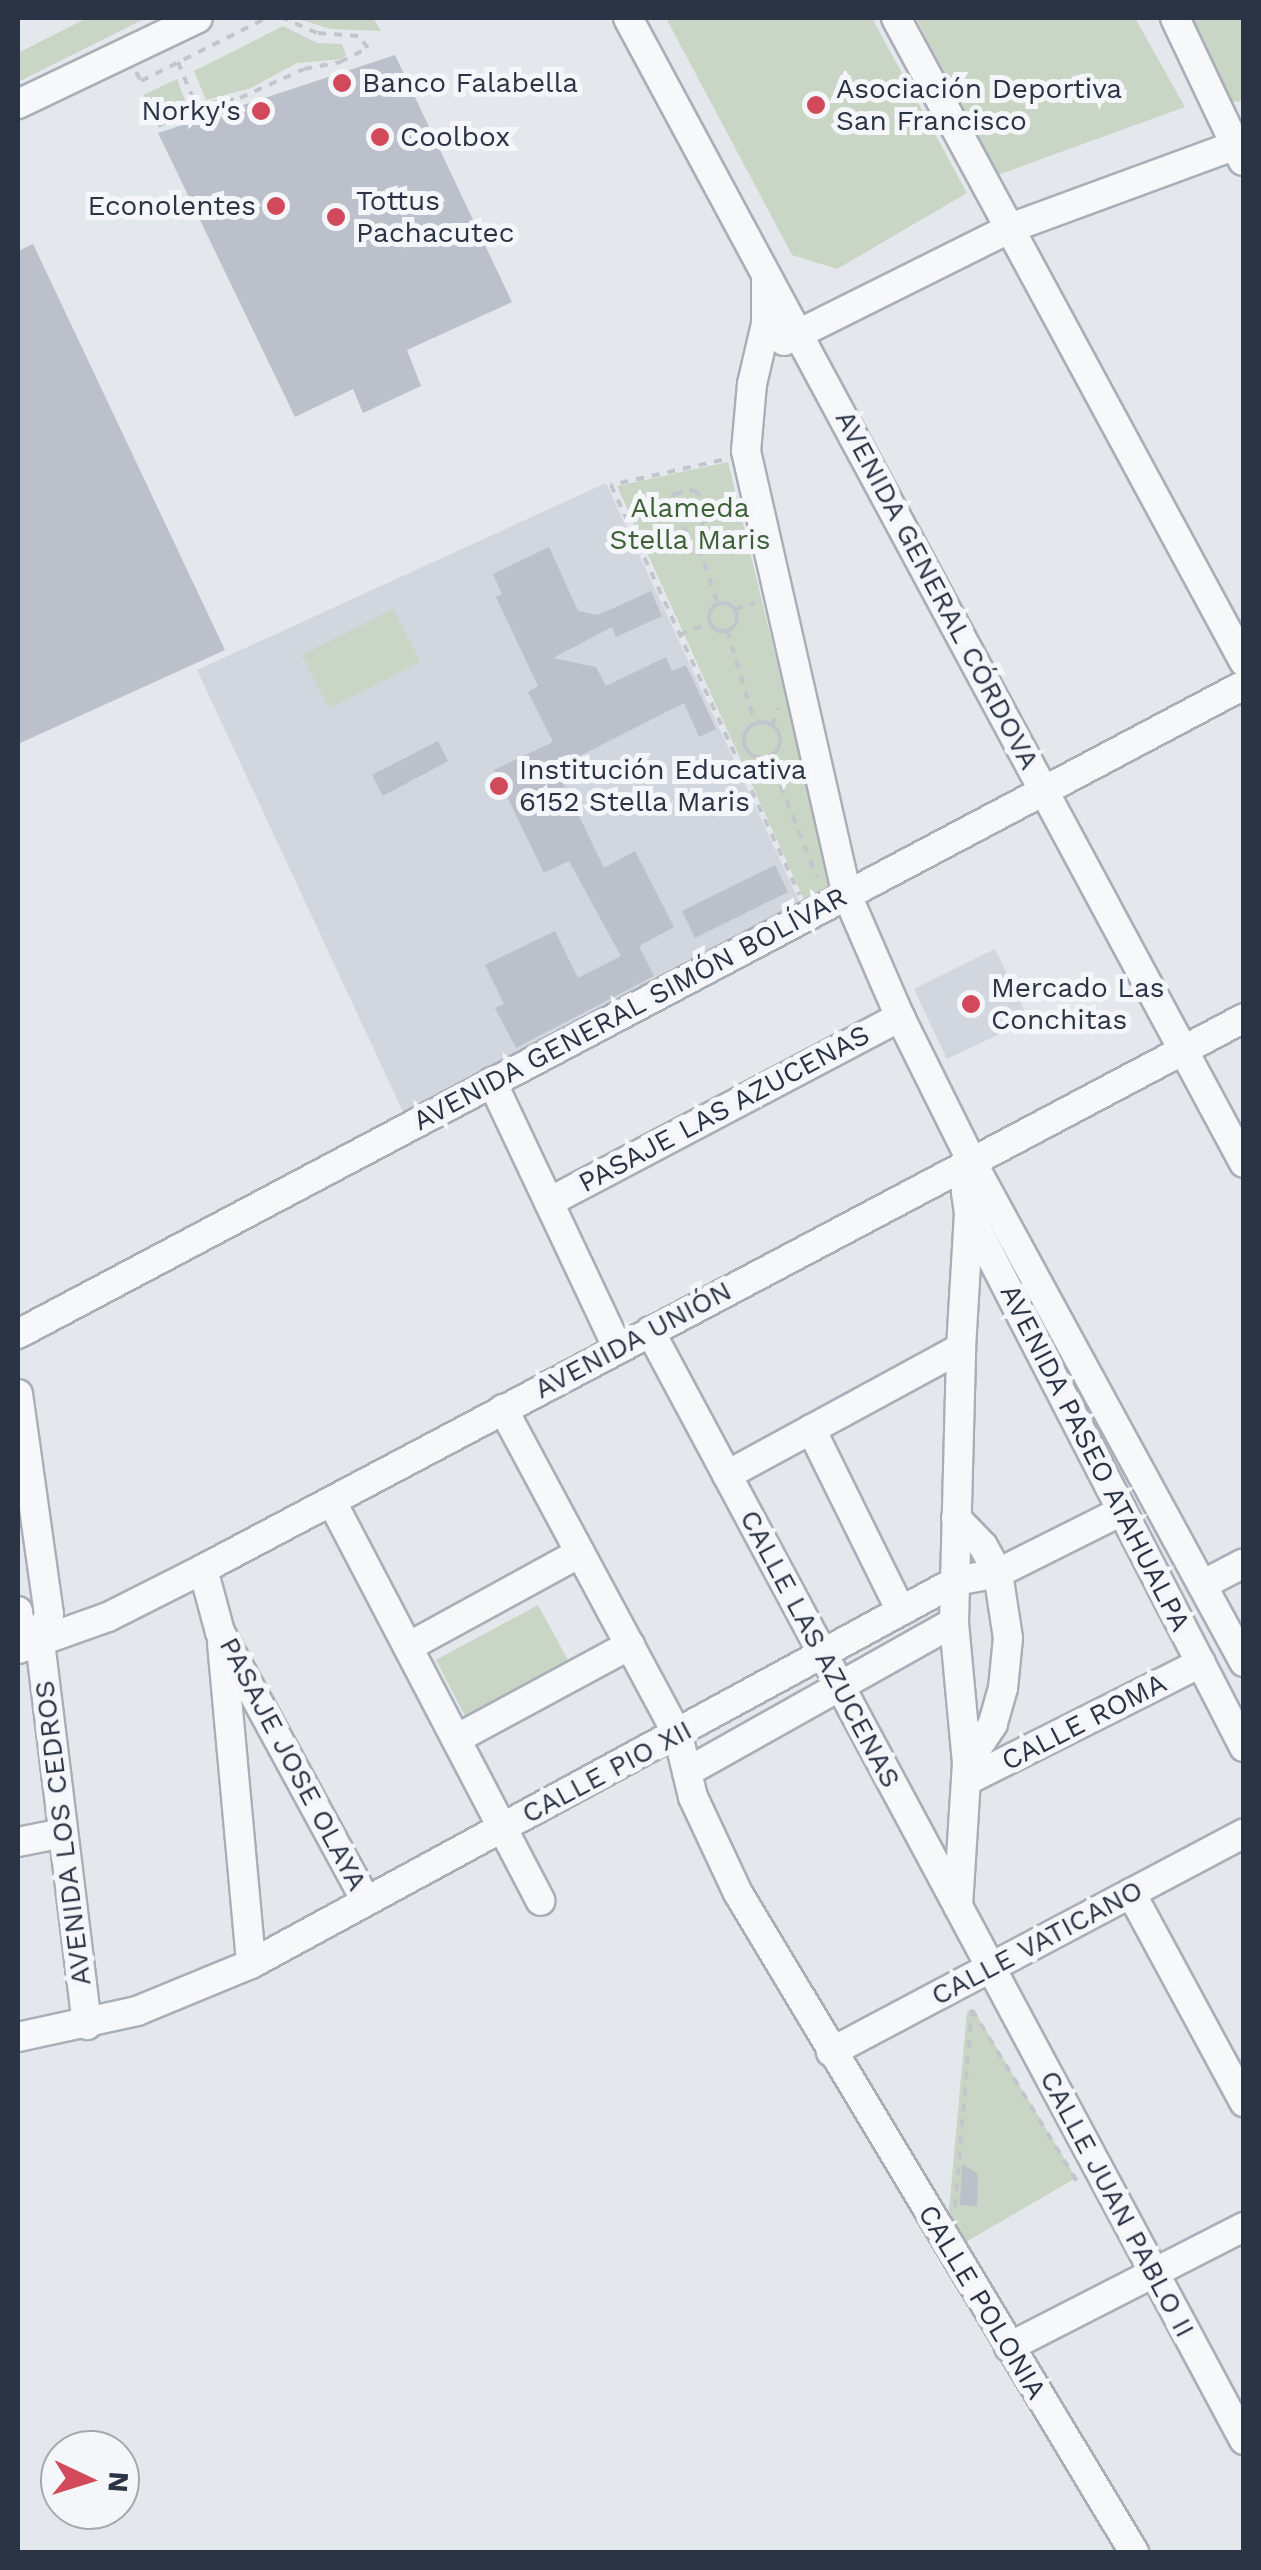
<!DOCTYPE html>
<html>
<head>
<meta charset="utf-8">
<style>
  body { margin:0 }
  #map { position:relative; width:1261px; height:2570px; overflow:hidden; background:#e4e7ec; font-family:"Work Sans",sans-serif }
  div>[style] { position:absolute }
  .built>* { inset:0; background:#d2d6de }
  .green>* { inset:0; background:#c9d6c5 }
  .building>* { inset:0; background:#bbc0ca }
  .path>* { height:4px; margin-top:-2px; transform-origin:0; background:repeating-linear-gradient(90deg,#c2c5cb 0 8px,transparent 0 16px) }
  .path>.ring { margin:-2px; padding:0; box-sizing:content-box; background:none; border:4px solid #c2c5cb; border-radius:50% }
  .roads { filter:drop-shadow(2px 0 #a9aeb7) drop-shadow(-2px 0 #a9aeb7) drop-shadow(0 2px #a9aeb7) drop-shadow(0 -2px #a9aeb7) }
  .minor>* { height:28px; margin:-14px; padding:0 14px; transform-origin:14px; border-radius:14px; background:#f7f8fa }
  .dots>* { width:28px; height:28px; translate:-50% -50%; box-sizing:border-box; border:5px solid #f4f6f9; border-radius:50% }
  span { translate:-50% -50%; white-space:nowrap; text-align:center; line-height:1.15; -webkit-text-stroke:10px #f4f6f9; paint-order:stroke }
  .poi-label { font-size:28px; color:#2b3445 }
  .left { translate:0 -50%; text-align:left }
  .right { translate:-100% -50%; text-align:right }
  .park-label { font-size:28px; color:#3f6138 }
  .street-label { font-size:28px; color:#2b3445 }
  .frame { position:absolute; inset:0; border:20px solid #2b3445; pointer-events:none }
  .north { position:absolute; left:40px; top:2430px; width:100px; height:100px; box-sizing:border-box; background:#f4f6f9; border:2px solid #a4a8b1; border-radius:50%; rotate:94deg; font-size:28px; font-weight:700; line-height:40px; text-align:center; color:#2b3445 }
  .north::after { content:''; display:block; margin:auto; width:35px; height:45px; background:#d1495b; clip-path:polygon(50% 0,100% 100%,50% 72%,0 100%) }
</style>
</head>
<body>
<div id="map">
  <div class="built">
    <i style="clip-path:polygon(606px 483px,800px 903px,404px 1114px,197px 670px)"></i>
    <i style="clip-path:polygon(995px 949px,1029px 1020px,947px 1059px,914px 989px)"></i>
  </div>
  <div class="green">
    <i style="clip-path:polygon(87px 18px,146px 18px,18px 82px,18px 53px)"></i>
    <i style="clip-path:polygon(295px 18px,373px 18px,381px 31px,331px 29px)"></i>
    <i style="clip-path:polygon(666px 18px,872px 18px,967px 193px,837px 269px,792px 255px)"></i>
    <i style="clip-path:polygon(916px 18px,1135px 18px,1185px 107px,995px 176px)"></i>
    <i style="clip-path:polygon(1185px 18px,1243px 18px,1243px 101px,1232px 102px)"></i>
    <i style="clip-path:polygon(283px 26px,317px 43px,342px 44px,346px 55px,341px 59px,297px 63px,251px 88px,206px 100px,194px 71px)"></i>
    <i style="clip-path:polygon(177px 79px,186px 103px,171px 115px,155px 118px,143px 95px)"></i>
    <i style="clip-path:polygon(728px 462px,833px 891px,805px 902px,617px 486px)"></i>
    <i style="clip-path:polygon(393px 609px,420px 662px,329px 708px,302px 655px)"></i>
    <i style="clip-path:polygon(538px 1605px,569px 1662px,466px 1718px,436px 1660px)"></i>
    <i style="clip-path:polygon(973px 2009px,1076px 2178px,957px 2247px,948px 2221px,967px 2011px)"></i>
  </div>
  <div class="building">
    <i style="clip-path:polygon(395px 55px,512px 302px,407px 350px,421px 386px,363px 413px,353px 389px,295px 417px,158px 133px)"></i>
    <i style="clip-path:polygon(33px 244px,225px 650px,18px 744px,18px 251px)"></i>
    <i style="clip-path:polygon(549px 547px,578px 611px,598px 615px,651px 591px,662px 616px,616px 637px,612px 627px,553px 658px,596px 667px,606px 686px,666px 657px,672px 671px,686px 665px,716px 729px,699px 737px,684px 703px,556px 768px,604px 868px,635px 851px,674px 927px,639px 946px,654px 976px,516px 1048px,495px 1008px,504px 1004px,485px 965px,555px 931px,578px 978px,621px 956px,569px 861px,544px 873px,494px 770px,553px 742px,528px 692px,538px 686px,496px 597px,502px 594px,493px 574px)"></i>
    <i style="clip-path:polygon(438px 741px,448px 761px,383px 796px,372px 775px)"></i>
    <i style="clip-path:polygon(775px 865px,788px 892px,695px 938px,682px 911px)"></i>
    <i style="clip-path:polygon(962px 2164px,978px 2174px,977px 2206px,960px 2205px)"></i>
  </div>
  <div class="path">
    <i style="left:178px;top:62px;width:50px;rotate:67.6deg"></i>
    <i style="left:136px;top:72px;width:10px;rotate:61deg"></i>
    <i style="left:141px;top:81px;width:140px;rotate:-26.7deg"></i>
    <i style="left:158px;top:126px;width:57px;rotate:-23.9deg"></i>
    <i style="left:210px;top:103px;width:30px;rotate:-9deg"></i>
    <i style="left:240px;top:98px;width:70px;rotate:-24.4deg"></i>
    <i style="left:304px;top:69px;width:37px;rotate:-11deg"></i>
    <i style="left:340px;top:62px;width:31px;rotate:-27deg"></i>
    <i style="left:368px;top:48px;width:16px;rotate:-130deg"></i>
    <i style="left:358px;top:36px;width:41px;rotate:-175.8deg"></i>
    <i style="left:317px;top:33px;width:36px;rotate:-156deg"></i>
    <i style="left:722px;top:460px;width:114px;rotate:167.3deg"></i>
    <i style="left:611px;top:485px;width:451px;rotate:65.3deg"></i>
    <i style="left:694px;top:490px;width:21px;rotate:43deg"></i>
    <i style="left:709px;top:504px;width:12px;rotate:166deg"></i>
    <i style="left:697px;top:507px;width:40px;rotate:74deg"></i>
    <i style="left:708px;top:545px;width:18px;rotate:164deg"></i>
    <i style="left:691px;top:550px;width:40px;rotate:-106deg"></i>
    <i style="left:680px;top:512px;width:17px;rotate:163deg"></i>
    <i style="left:664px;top:517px;width:6px;rotate:-90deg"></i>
    <i style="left:664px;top:511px;width:20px;rotate:-60deg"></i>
    <i style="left:674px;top:494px;width:20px;rotate:-11deg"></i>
    <i style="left:701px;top:522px;width:34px;rotate:-14deg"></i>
    <i style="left:638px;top:547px;width:50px;rotate:-18.8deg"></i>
    <i style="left:699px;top:548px;width:59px;rotate:71.3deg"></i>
    <i class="ring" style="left:709px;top:603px;width:24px;height:24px"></i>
    <i style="left:735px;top:609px;width:21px;rotate:-17deg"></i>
    <i style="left:727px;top:630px;width:98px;rotate:73.4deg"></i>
    <i style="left:679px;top:635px;width:35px;rotate:-22deg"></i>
    <i class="ring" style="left:744px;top:722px;width:32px;height:32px"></i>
    <i style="left:772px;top:725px;width:18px;rotate:-71deg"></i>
    <i style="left:769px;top:756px;width:130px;rotate:68.4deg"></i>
    <i style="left:955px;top:2207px;width:198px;rotate:-85.1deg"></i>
    <i style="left:972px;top:2010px;width:203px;rotate:58.5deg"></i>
  </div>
  <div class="roads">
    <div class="minor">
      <i style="left:628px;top:18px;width:1300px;rotate:61.72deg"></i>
      <i style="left:896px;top:18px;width:732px;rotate:61.61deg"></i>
      <i style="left:1175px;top:18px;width:158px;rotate:64.6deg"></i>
      <i style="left:18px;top:104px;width:199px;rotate:-25.5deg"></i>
      <i style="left:766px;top:275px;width:49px;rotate:90deg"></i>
      <i style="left:766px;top:324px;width:62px;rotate:103.1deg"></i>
      <i style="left:752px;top:384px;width:67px;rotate:95.1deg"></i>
      <i style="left:746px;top:451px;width:455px;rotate:77.2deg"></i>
      <i style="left:847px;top:895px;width:133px;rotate:66.5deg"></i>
      <i style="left:900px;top:1017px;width:164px;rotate:63.6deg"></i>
      <i style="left:973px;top:1164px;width:567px;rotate:61.45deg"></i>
      <i style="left:784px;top:341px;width:256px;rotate:-26.5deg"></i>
      <i style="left:1013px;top:227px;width:246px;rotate:-20.2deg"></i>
      <i style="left:492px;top:1082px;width:294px;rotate:64.7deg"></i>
      <i style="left:973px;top:1164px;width:29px;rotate:104deg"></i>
      <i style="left:966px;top:1192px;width:22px;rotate:82deg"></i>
      <i style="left:969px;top:1214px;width:600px;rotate:62.71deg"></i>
      <i style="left:549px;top:1202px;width:397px;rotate:-27.8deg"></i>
      <i style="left:650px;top:1331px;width:1258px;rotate:61.83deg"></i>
      <i style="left:18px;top:1334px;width:1387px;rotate:-27.9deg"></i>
      <i style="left:18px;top:1394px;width:222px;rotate:82deg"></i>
      <i style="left:49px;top:1614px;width:29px;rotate:108deg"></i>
      <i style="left:40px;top:1642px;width:30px;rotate:-135deg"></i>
      <i style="left:19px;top:1621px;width:10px;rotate:-96deg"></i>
      <i style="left:503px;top:1409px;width:370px;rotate:61.8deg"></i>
      <i style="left:678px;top:1735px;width:64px;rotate:76.4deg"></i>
      <i style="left:693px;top:1797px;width:106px;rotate:64.9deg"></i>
      <i style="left:738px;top:1893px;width:769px;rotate:59deg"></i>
      <i style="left:811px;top:1429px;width:203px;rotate:63.7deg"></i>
      <i style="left:727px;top:1475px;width:266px;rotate:-28.5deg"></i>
      <i style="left:332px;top:1502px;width:450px;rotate:62.4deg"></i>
      <i style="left:956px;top:1518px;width:39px;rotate:46deg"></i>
      <i style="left:983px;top:1546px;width:31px;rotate:61deg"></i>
      <i style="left:998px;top:1573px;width:66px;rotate:81.3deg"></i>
      <i style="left:1008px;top:1638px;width:50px;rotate:95.7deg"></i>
      <i style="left:1003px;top:1688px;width:37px;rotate:106deg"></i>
      <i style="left:993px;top:1724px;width:47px;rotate:123.7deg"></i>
      <i style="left:203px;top:1569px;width:65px;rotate:74.9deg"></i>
      <i style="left:220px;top:1632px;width:306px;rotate:61.5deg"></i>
      <i style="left:1202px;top:1585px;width:47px;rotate:-27.6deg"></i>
      <i style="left:40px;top:1642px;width:386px;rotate:83deg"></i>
      <i style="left:222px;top:1643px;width:322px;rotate:84.8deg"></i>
      <i style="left:408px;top:1647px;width:196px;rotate:-28.7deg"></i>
      <i style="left:18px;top:1649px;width:96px;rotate:-19.6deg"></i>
      <i style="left:108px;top:1617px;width:106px;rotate:-26.8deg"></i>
      <i style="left:203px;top:1569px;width:1178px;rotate:-27.89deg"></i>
      <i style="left:456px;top:1739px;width:198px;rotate:-28.4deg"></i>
      <i style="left:687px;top:1772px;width:306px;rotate:-29.3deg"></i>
      <i style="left:966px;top:1781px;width:263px;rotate:-26.7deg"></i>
      <i style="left:18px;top:1842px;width:46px;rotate:-11.3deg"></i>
      <i style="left:1131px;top:1893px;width:238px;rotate:61.6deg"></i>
      <i style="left:958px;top:1906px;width:143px;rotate:-86.4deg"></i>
      <i style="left:967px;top:1763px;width:142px;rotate:-95.3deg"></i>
      <i style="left:954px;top:1622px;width:274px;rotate:-88.5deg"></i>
      <i style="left:961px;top:1348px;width:134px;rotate:-86.6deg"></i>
      <i style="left:18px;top:2037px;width:122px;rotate:-12.3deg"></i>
      <i style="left:137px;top:2011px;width:123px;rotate:-22.4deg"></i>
      <i style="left:251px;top:1964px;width:802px;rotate:-28.51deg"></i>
      <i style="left:956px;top:1581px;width:43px;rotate:-10.8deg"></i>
      <i style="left:998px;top:1573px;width:139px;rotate:-26.6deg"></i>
      <i style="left:831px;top:2052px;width:467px;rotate:-27.9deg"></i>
      <i style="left:1009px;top:2347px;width:264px;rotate:-27.1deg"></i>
    </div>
  </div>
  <div class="dots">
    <i style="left:342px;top:83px;background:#d1495b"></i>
    <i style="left:816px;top:105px;background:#d1495b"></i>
    <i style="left:261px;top:111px;background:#d1495b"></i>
    <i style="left:380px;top:137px;background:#d1495b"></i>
    <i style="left:276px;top:206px;background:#d1495b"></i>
    <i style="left:336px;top:217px;background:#d1495b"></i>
    <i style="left:499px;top:786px;background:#d1495b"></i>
    <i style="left:971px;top:1004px;background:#d1495b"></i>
  </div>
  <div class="poi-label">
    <span class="left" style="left:362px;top:83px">Banco Falabella</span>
    <span class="left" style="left:836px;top:105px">Asociación Deportiva<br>San Francisco</span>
    <span class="right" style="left:241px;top:111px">Norky's</span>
    <span class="left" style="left:400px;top:137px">Coolbox</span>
    <span class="left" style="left:356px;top:217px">Tottus<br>Pachacutec</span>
    <span class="right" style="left:256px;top:206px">Econolentes</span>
    <span class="left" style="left:519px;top:786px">Institución Educativa<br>6152 Stella Maris</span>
    <span class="left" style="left:991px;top:1004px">Mercado Las<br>Conchitas</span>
  </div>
  <div class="park-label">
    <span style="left:690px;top:524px">Alameda<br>Stella Maris</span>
  </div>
  <div class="street-label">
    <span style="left:937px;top:590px;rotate:62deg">AVENIDA GENERAL CÓRDOVA</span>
    <span style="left:630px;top:1009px;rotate:-28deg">AVENIDA GENERAL SIMÓN BOLÍVAR</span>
    <span style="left:724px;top:1109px;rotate:-28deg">PASAJE LAS AZUCENAS</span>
    <span style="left:633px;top:1340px;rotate:-28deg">AVENIDA UNIÓN</span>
    <span style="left:1095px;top:1458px;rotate:63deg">AVENIDA PASEO ATAHUALPA</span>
    <span style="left:820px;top:1649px;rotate:62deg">CALLE LAS AZUCENAS</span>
    <span style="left:1084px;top:1722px;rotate:-27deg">CALLE ROMA</span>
    <span style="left:293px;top:1764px;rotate:62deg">PASAJE JOSE OLAYA</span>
    <span style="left:607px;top:1772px;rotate:-28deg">CALLE PIO XII</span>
    <span style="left:63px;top:1833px;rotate:-97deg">AVENIDA LOS CEDROS</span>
    <span style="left:1037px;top:1943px;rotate:-28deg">CALLE VATICANO</span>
    <span style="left:1117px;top:2204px;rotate:62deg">CALLE JUAN PABLO II</span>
    <span style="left:982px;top:2302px;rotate:59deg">CALLE POLONIA</span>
  </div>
  <div class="frame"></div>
  <div class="north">N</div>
</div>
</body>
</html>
